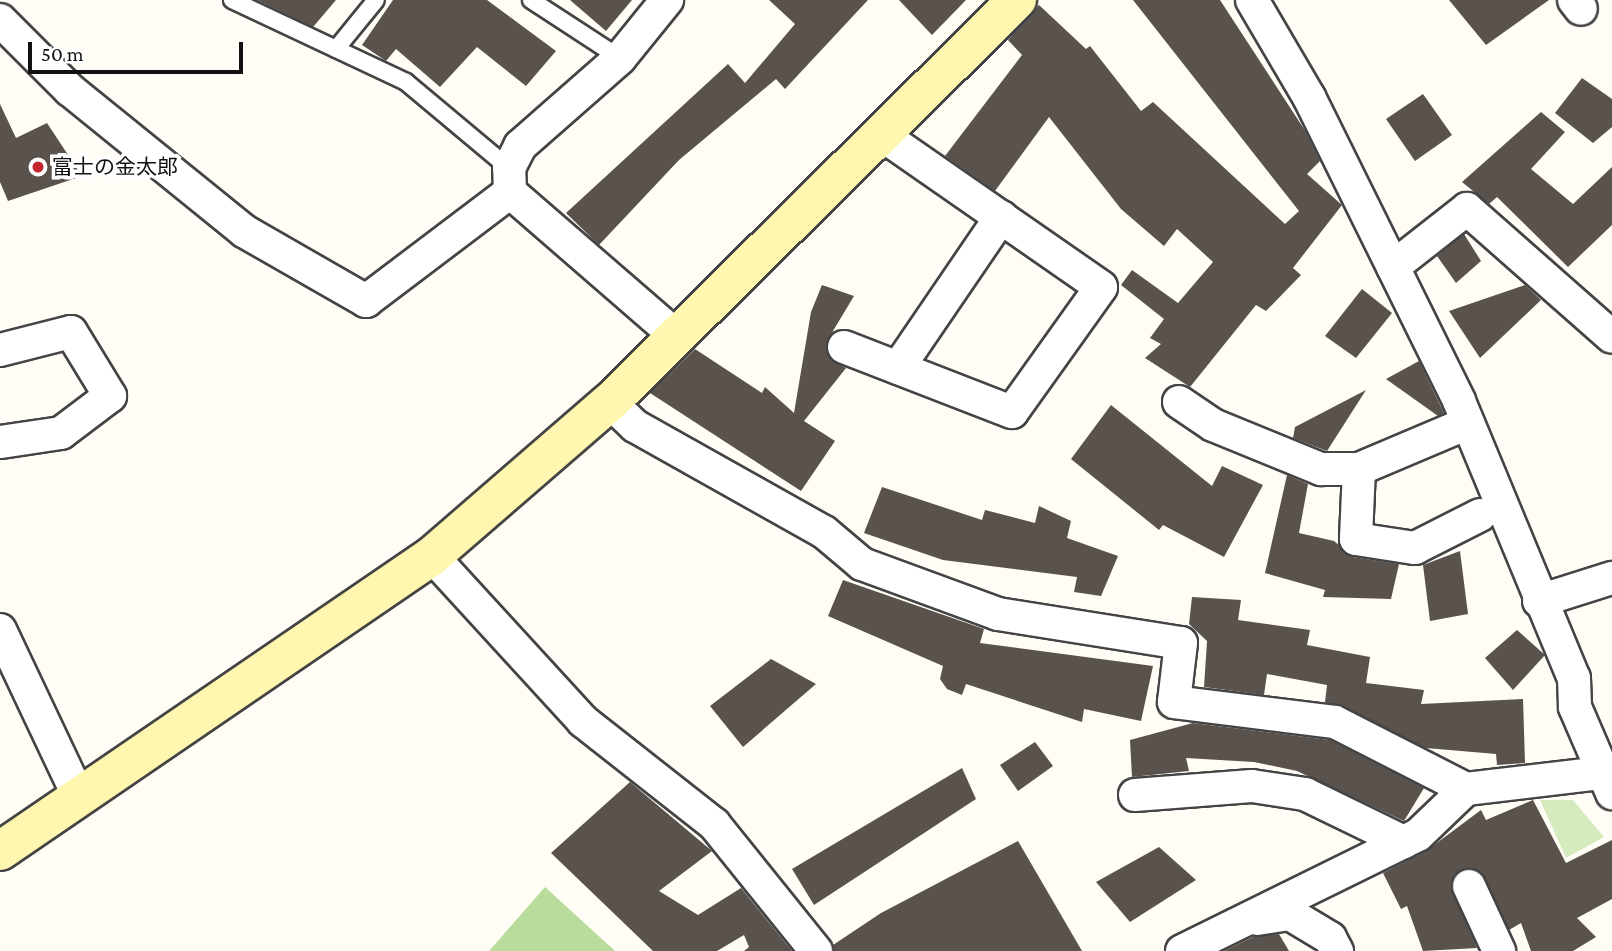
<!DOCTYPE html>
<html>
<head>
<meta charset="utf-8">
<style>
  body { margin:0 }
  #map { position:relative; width:1612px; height:951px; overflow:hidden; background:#fffdf5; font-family:"Crimson Pro","Noto Sans JP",serif }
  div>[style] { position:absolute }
  .green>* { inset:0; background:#d5ebbd }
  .forest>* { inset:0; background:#b9dc9c }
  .building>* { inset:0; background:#5a524d }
  .roads { filter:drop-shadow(2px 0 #444) drop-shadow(-2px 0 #444) drop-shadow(0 2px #444) drop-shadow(0 -2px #444) }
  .lane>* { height:16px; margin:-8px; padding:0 8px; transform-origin:8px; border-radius:8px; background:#fff }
  .street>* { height:32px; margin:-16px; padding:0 16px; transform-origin:16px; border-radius:16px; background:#fff }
  .secondary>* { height:38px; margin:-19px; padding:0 19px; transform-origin:19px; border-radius:19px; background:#fff6b0 }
  .dots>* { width:19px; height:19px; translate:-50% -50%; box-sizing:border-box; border:4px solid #fff; border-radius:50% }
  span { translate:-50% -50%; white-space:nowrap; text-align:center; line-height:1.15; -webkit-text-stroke:7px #fff; paint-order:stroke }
  .poi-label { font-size:21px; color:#111 }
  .left { translate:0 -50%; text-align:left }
  .scale { position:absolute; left:28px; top:42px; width:215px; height:32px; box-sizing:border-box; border:4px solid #111; border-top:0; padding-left:9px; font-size:21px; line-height:24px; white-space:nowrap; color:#111; -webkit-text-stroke:5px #fff; paint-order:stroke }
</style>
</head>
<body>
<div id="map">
  <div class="green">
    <i style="clip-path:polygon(1540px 800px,1573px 800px,1604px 837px,1566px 858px)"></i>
  </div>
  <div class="forest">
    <i style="clip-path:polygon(545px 887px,615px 951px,489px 951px)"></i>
  </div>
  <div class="building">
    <i style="clip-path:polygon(257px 0,336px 0,313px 27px)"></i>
    <i style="clip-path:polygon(393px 0,487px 0,556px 51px,526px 86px,477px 47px,440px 87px,396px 49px,386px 61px,362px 45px)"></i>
    <i style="clip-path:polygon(570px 0,632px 0,606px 31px)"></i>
    <i style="clip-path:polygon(769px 0,868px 0,785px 89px,776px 79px,679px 160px,599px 245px,566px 213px,728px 64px,745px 83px,795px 24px)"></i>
    <i style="clip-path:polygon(899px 0,966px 0,932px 35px)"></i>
    <i style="clip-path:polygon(1133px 0,1220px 0,1306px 132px,1320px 161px,1307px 174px,1342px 205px,1293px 268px,1301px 275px,1266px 311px,1256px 305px,1190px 387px,1145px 358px,1161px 344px,1150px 338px,1164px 319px,1121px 285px,1132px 270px,1178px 303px,1213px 262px,1177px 229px,1164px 246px,1121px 209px,1049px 117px,995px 191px,945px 156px,1022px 55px,1008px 40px,1039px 5px,1086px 49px,1090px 46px,1141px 111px,1153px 102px,1285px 224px,1299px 211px)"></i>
    <i style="clip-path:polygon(1449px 0,1549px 0,1486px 45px)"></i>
    <i style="clip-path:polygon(1582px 78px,1612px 99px,1612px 127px,1593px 143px,1555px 113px)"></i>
    <i style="clip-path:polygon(1423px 94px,1452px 135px,1415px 161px,1386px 119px)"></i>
    <i style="clip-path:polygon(0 104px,16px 138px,47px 123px,82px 176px,8px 201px,0 182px)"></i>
    <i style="clip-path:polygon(1541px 112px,1565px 132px,1531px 169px,1573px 204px,1612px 167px,1612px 225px,1568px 267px,1497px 197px,1489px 204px,1462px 182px)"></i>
    <i style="clip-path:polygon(1464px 234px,1481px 261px,1456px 283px,1437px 256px)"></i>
    <i style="clip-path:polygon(822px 285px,854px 296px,827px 341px,829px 358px,846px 368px,804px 421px,835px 441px,801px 491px,650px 393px,695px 349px,762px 393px,765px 387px,794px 413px,811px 312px)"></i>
    <i style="clip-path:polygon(1525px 285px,1541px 300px,1480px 358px,1449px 311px)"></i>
    <i style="clip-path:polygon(1362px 289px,1392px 313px,1356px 358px,1325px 336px)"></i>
    <i style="clip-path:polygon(1419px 361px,1444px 413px,1438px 416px,1386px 379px)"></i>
    <i style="clip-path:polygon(1366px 390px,1327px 451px,1293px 438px,1295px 427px)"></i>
    <i style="clip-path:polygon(1111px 405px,1212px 486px,1222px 466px,1263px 485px,1224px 557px,1163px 525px,1159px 530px,1071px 459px)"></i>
    <i style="clip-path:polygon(1287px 475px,1308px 484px,1299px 533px,1334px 541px,1353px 557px,1399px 564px,1391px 599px,1323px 597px,1325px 590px,1265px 573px)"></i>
    <i style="clip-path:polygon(882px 487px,982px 520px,985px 510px,1035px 523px,1039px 506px,1071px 521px,1067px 538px,1118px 556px,1101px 596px,1074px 592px,1077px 577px,943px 560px,864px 533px)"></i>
    <i style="clip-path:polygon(1460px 551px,1468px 614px,1430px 621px,1423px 565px)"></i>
    <i style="clip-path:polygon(843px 580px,984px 629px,980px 643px,1153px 666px,1141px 721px,1084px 709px,1082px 722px,966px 684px,962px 695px,947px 689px,940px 679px,943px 666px,828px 616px)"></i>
    <i style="clip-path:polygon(1192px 597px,1241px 600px,1238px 620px,1310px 630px,1307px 645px,1370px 657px,1366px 683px,1424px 690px,1421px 704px,1523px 699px,1525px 763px,1497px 765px,1496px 754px,1426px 748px,1325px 702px,1327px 685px,1267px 674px,1264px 695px,1204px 687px,1207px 641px,1189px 624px)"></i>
    <i style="clip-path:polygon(1517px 630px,1545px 655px,1513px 690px,1485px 658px)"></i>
    <i style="clip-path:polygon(771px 659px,816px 684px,743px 747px,710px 706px)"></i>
    <i style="clip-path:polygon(1193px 723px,1330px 740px,1424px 788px,1404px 821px,1297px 771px,1254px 762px,1186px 758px,1189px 771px,1132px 777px,1130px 740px)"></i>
    <i style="clip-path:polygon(1035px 742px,1053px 766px,1018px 791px,1000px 765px)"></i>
    <i style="clip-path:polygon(962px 768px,976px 799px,814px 905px,792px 869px)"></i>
    <i style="clip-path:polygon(630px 782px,712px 851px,659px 891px,698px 915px,741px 888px,792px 951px,744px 951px,749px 947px,744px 935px,717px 951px,653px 951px,551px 853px)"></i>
    <i style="clip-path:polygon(1533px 800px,1566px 863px,1612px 840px,1612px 899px,1577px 918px,1596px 937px,1573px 951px,1531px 951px,1521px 923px,1509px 930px,1485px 878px,1470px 868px,1454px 875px,1451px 885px,1477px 948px,1423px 951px,1407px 906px,1401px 909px,1383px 873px,1426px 851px,1481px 810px,1486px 820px)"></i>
    <i style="clip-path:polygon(1018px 841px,1082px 951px,834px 951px,833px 945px,881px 913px)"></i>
    <i style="clip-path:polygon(1159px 847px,1196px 880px,1130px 922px,1096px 882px)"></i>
    <i style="clip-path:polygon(1279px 934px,1289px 951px,1224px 951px,1253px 937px)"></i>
  </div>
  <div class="roads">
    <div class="lane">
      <i style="left:232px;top:0;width:192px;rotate:25.2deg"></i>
      <i style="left:406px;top:82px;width:134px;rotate:39.9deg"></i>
      <i style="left:531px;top:0;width:106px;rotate:33.1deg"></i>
      <i style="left:336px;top:49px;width:63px;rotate:-50.8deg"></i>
    </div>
    <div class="street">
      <i style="left:1252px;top:0;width:113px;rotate:59.6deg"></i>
      <i style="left:1309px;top:97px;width:339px;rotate:63.7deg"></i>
      <i style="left:1459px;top:401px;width:300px;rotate:67.5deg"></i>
      <i style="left:1574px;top:678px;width:29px;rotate:88deg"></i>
      <i style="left:1575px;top:707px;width:94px;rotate:66.7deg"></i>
      <i style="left:1574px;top:0;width:11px;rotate:52deg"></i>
      <i style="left:0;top:20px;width:99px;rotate:45deg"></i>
      <i style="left:70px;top:90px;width:224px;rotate:39deg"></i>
      <i style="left:244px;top:231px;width:141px;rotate:29.8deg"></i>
      <i style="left:366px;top:301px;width:181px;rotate:-37.1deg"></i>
      <i style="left:510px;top:192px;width:220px;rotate:40.9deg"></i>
      <i style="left:510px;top:192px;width:24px;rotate:-92deg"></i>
      <i style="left:509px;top:168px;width:25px;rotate:-63deg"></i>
      <i style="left:520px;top:146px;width:133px;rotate:-41.3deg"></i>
      <i style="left:620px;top:58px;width:75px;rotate:-51deg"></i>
      <i style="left:1393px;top:267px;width:94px;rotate:-38.1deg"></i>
      <i style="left:1467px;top:209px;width:193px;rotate:41.4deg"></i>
      <i style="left:844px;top:347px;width:180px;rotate:21.2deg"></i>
      <i style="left:1012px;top:412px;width:153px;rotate:-54.5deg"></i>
      <i style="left:1101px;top:287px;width:268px;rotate:-145.2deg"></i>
      <i style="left:0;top:350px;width:73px;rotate:-14.2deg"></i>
      <i style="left:71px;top:332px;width:75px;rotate:58.6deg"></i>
      <i style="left:110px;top:396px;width:61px;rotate:142.9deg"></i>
      <i style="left:61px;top:433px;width:62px;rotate:171.6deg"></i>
      <i style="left:898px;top:368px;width:183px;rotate:-55.7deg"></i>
      <i style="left:610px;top:402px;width:35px;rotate:44deg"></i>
      <i style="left:635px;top:426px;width:217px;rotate:29.3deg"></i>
      <i style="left:824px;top:532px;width:50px;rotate:40.1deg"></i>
      <i style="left:862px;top:564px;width:145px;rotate:20.2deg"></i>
      <i style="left:998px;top:614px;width:185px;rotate:9deg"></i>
      <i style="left:1181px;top:643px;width:59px;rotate:96.8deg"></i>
      <i style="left:1174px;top:702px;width:162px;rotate:7.1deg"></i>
      <i style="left:1335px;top:722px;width:147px;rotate:27.1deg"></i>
      <i style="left:1179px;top:402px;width:41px;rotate:34.1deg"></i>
      <i style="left:1213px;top:425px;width:117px;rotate:22.2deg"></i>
      <i style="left:1321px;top:469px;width:38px"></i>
      <i style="left:1359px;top:469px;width:118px;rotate:-22.9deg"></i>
      <i style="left:1359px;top:469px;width:70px;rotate:92.5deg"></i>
      <i style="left:1356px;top:539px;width:60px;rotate:8.7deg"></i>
      <i style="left:1415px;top:548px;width:73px;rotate:-26.9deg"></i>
      <i style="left:432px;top:556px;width:224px;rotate:47.5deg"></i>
      <i style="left:583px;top:721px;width:167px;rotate:38.2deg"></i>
      <i style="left:714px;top:824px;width:163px;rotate:51.2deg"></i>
      <i style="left:1539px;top:601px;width:77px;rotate:-17.5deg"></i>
      <i style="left:0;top:630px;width:185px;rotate:64.7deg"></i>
      <i style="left:1135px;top:795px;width:117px;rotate:-4.4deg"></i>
      <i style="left:1252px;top:786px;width:54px;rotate:8.6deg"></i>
      <i style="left:1305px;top:794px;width:110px;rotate:25.9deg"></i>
      <i style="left:1469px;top:886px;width:72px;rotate:65.2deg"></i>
      <i style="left:1257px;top:919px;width:33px;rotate:-9deg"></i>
      <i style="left:1290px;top:914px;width:47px;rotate:31deg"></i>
      <i style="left:1330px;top:938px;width:15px;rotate:62deg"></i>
      <i style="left:1182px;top:951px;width:263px;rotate:-26.2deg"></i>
      <i style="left:1418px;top:835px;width:66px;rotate:-43.8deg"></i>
      <i style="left:1466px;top:789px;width:135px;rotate:-6.8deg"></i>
    </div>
    <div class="secondary">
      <i style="left:0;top:851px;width:523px;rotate:-34.33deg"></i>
      <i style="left:432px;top:556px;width:235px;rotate:-40.9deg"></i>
      <i style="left:610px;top:402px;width:572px;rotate:-44.65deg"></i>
    </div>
  </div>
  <div class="dots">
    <i style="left:38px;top:167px;background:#c4262e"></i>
  </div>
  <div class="poi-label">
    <span class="left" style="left:52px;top:167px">富士の金太郎</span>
  </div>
  <div class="scale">50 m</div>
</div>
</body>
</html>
